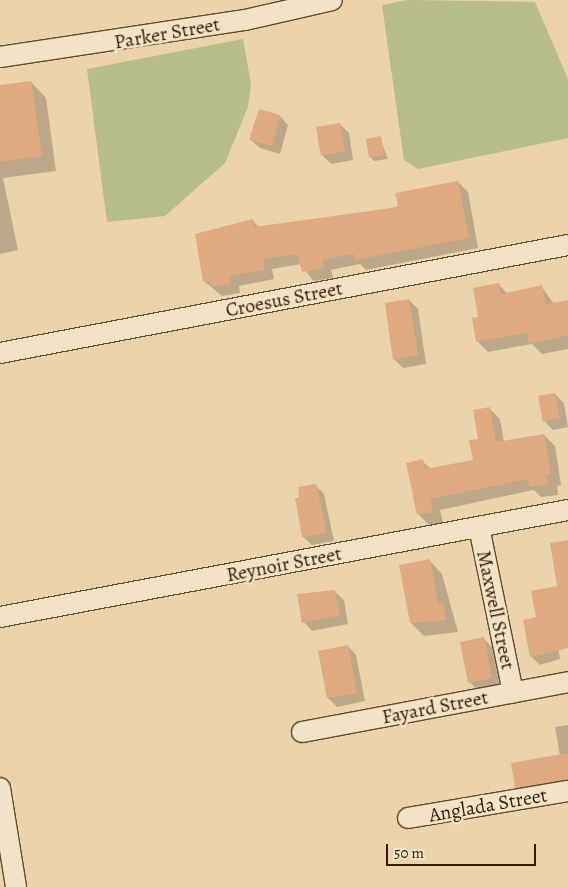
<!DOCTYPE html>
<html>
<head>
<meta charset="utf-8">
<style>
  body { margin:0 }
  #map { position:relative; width:568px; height:887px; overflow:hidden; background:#ebd3ac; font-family:Alegreya,serif }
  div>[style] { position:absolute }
  .green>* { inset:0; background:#b6bc8a }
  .shadow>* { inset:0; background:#0003 }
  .building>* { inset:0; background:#e0aa80 }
  .roads { filter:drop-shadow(1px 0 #634a2b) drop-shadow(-1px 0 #634a2b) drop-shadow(0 1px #634a2b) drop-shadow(0 -1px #634a2b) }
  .minor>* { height:20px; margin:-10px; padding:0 10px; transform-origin:10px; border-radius:10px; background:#f2e2c9 }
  span { translate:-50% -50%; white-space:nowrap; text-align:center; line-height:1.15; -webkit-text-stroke:5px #f2e2c9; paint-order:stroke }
  .street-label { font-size:20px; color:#361d00 }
  .scale { position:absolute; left:386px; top:844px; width:150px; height:22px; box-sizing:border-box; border:2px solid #361d00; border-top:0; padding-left:6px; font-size:15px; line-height:18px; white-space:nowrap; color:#361d00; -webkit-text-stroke:4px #f2e2c9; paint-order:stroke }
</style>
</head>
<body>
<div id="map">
  <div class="green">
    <i style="clip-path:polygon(408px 0,535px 2px,568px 79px,568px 138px,418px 169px,404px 160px,382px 5px)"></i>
    <i style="clip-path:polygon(243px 39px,251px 84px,248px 107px,225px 163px,165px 216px,107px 222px,87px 69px)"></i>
  </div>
  <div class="shadow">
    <i style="clip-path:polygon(31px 82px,46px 98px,56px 171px,3px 178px,18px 250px,0 254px,0 86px)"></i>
    <i style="clip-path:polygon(280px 116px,288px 125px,280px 154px,260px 148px,251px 140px)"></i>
    <i style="clip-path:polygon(340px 124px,349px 133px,353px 160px,331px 164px,322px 155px)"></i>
    <i style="clip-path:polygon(380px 138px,388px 159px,374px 161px,370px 157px)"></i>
    <i style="clip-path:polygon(458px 182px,468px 192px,478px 248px,366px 270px,360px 264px,331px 270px,333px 278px,313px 281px,301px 264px,272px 269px,274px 279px,239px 286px,240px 293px,222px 296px,204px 281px,252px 220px,259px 227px,391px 209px)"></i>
    <i style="clip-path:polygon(499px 285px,508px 294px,541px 286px,554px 304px,568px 301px,568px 349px,542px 354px,532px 344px,488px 352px,477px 341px,480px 318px)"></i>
    <i style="clip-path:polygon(409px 300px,418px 309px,426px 364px,403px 368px,394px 359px)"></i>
    <i style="clip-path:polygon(555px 394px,564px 403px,568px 427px,553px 430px,544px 421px)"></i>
    <i style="clip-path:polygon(489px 408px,500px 419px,504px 442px,544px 435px,555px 446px,561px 485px,557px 486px,558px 495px,541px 497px,534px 490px,440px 510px,443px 523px,429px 525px,418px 514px,422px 461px,431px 469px,474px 461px)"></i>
    <i style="clip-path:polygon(315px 485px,324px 494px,334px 541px,312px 545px,303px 537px)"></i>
    <i style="clip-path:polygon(568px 541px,568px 608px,555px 625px,560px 659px,540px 665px,531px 656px,558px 587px)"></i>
    <i style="clip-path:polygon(430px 561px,442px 574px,458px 632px,424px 636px,411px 623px)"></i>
    <i style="clip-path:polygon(335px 592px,344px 600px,348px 624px,312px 631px,304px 622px)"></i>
    <i style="clip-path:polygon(483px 638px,492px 647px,500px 687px,478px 691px,470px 682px)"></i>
    <i style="clip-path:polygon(348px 646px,356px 655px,365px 701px,337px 707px,328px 698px,320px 652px)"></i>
    <i style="clip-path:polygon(568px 725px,568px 798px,533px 804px,516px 787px,560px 756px,555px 727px)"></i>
  </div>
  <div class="building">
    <i style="clip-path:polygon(31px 81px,42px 156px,0 162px,0 85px)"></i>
    <i style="clip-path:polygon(259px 109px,280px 115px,272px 146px,249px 140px)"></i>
    <i style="clip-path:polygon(340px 123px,345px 151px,321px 156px,316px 127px)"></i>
    <i style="clip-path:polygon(381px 136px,384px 155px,369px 158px,366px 139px)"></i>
    <i style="clip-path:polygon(458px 181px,469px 238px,355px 260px,354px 254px,322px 260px,324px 268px,302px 272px,297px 254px,263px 259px,265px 270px,229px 276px,231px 284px,211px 287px,210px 281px,203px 282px,195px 234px,253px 219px,254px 227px,391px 208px,398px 206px,395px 193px)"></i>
    <i style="clip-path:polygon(499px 283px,501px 294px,542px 285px,546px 304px,568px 300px,568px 335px,529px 344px,527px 333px,476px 342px,472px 318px,478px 317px,473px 288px)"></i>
    <i style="clip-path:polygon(409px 299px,418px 355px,393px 360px,385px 303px)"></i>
    <i style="clip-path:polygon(555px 393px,560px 418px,543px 422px,538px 396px)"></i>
    <i style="clip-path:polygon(490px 407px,496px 442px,544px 434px,551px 475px,546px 475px,548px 484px,529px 487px,528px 479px,430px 499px,433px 512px,417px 515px,406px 463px,423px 459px,425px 469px,473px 460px,469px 440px,478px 439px,473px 410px)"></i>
    <i style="clip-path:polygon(316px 484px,327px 533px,302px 537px,295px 498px,299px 498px,298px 487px)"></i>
    <i style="clip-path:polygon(568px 540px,568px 648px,530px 657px,523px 620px,536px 617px,531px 591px,557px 586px,550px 543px)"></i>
    <i style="clip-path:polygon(430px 559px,438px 604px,443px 603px,446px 620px,410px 623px,399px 565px)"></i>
    <i style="clip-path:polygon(335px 590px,340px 615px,302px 623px,297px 594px)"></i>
    <i style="clip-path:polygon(484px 637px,492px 678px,468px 683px,460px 642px)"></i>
    <i style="clip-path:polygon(348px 645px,357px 693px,327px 698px,318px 651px)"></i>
    <i style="clip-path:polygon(568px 753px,568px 779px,515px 788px,511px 763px)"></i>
  </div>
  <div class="roads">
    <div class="minor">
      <i style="left:0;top:57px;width:248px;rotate:-8.6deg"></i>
      <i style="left:245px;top:20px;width:89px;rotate:-12.9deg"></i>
      <i style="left:0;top:353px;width:578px;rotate:-10.77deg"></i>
      <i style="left:479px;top:527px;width:169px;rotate:78.4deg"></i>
      <i style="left:0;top:617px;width:578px;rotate:-10.67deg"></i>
      <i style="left:302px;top:732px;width:271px;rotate:-10.6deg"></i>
      <i style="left:0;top:788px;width:100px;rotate:80.8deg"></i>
      <i style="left:408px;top:818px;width:162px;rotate:-9.6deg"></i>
    </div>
  </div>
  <div class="street-label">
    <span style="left:167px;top:33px;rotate:-10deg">Parker Street</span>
    <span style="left:284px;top:299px;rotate:-11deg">Croesus Street</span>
    <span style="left:284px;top:564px;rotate:-11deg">Reynoir Street</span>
    <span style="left:496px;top:610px;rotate:78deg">Maxwell Street</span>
    <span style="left:435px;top:707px;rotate:-11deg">Fayard Street</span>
    <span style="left:488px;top:805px;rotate:-10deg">Anglada Street</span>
  </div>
  <div class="scale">50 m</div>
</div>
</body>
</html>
